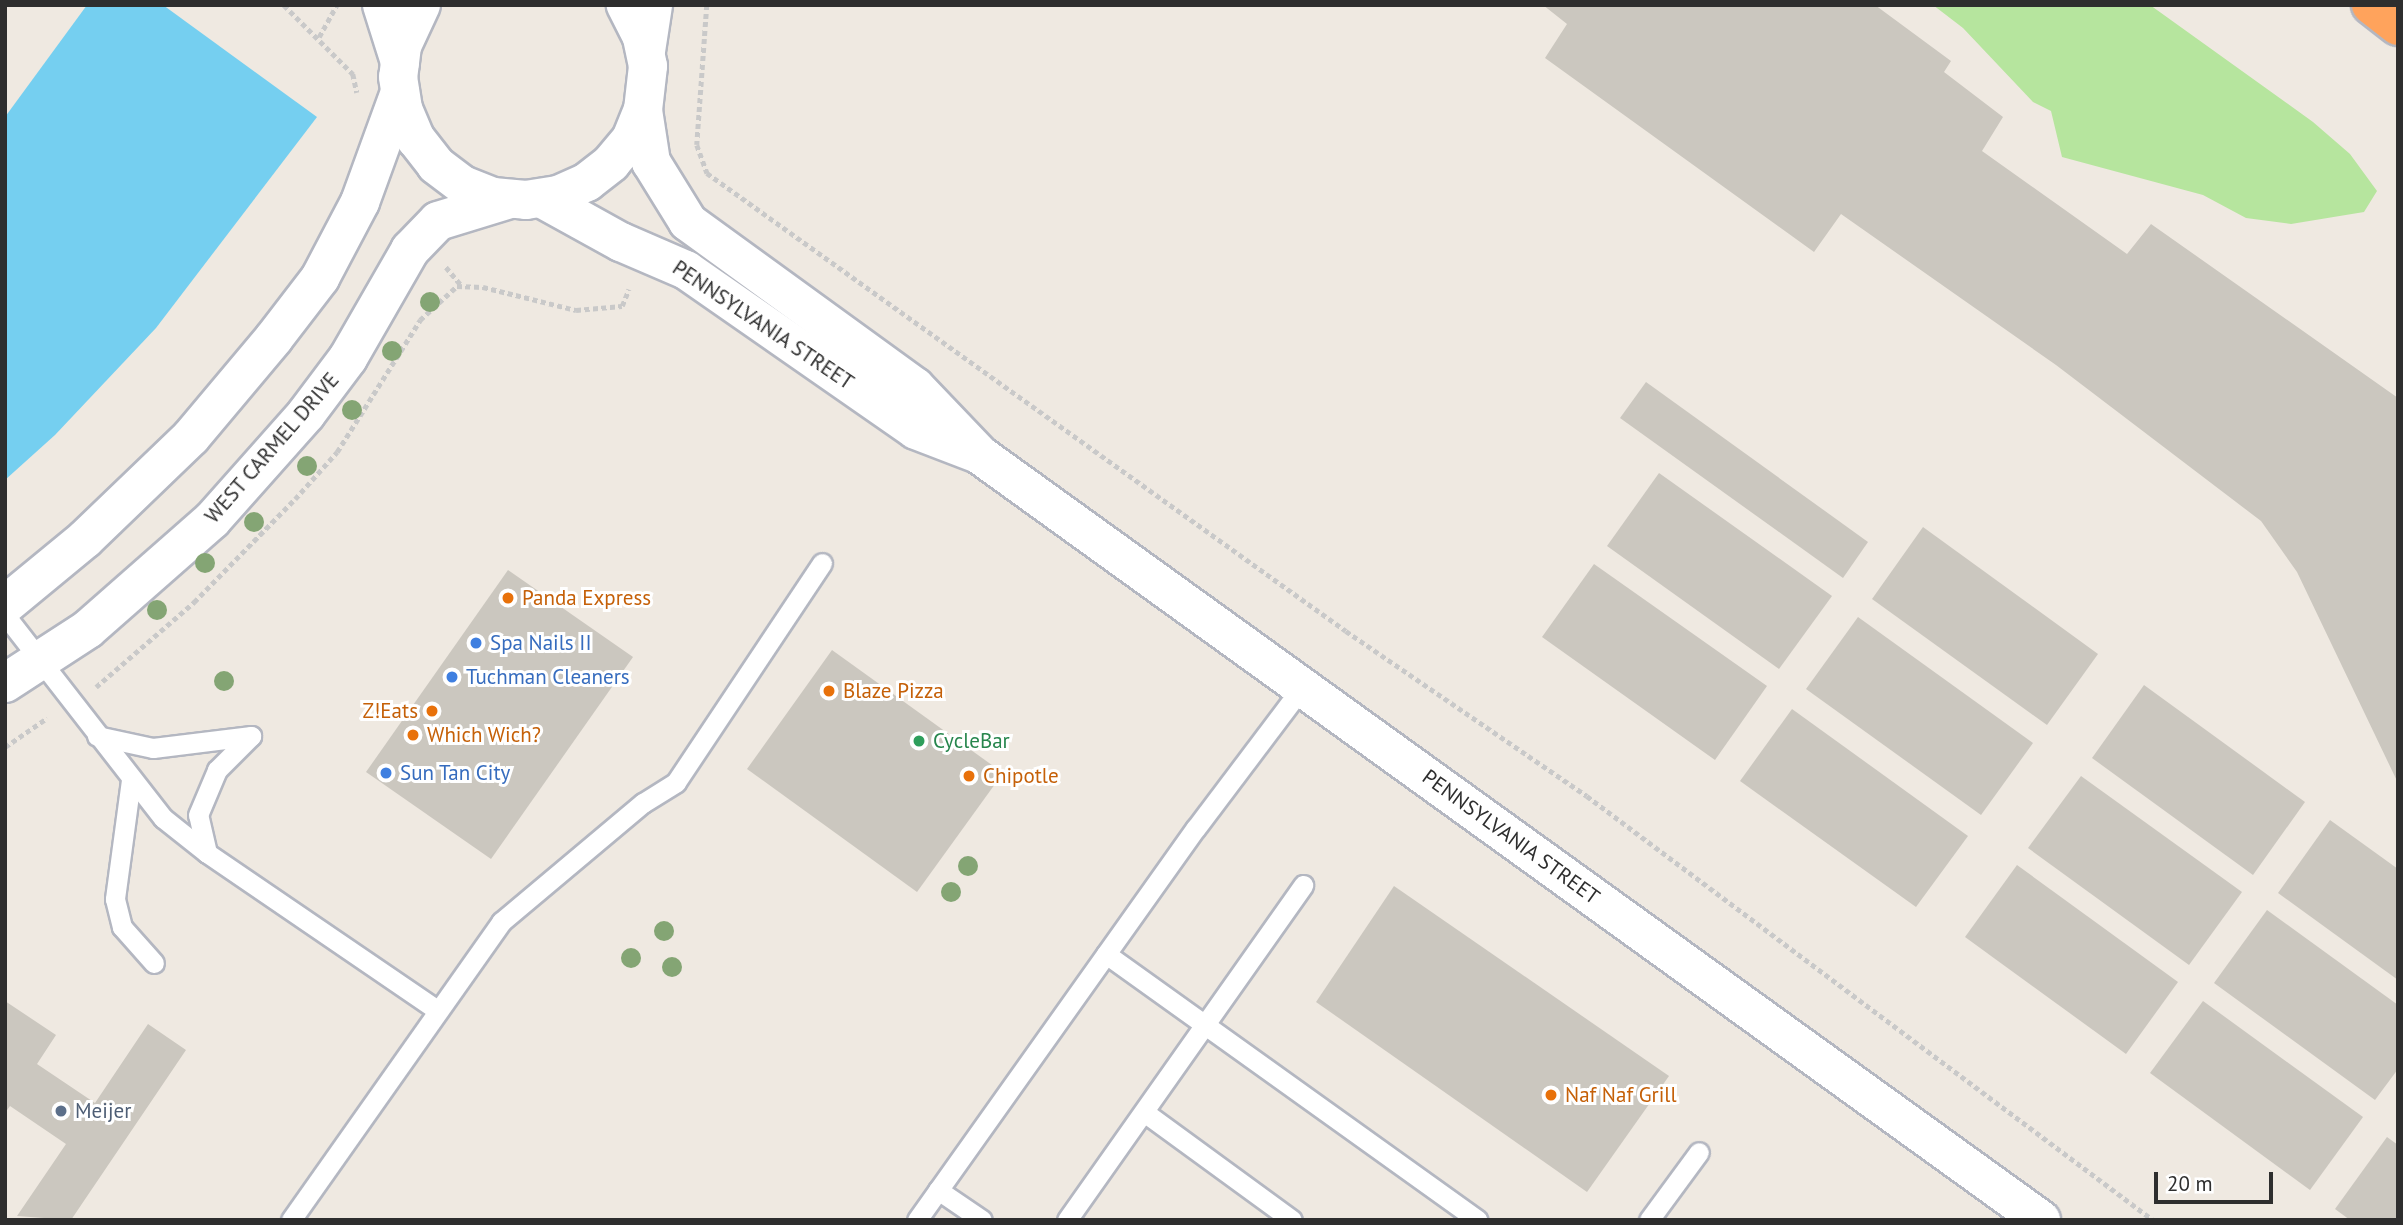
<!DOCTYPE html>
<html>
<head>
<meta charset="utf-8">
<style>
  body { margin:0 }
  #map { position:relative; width:2403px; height:1225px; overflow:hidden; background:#efe9e1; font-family:"PT Sans",sans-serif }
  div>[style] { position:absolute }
  .green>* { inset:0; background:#b6e59e }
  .water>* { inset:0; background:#75cff0 }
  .building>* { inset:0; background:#cbc7bf }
  .path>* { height:4.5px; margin-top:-2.25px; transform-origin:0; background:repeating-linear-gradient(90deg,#c9c9c9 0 5px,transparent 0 8.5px) }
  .roads { filter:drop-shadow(2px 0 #b4b7c1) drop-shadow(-2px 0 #b4b7c1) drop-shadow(0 2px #b4b7c1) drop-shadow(0 -2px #b4b7c1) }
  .service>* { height:19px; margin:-9.5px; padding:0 9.5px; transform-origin:9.5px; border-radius:9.5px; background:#fff }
  .tertiary>* { height:38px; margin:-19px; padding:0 19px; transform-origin:19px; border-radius:19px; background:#fff }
  .secondary>* { height:38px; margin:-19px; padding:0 19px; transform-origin:19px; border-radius:19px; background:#fff }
  .motorway>* { height:38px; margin:-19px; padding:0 19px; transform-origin:19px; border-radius:19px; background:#ffa35c }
  .trees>* { width:20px; height:20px; margin:-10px; border-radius:50%; background:#84a574 }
  .dots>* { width:19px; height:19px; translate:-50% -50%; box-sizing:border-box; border:4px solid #fff; border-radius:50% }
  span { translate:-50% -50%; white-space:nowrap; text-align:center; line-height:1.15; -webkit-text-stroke:6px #fff; paint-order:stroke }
  .street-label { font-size:21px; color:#2e2e2e }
  .food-label { font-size:21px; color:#c56008 }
  .left { translate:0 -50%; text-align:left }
  .right { translate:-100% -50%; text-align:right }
  .shop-label { font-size:21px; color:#366cbe }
  .leisure-label { font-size:21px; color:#27864d }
  .service-label { font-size:21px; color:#4e5e75 }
  .frame { position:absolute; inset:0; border:7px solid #2e2e2e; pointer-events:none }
  .scale { position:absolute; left:2154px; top:1172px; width:119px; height:32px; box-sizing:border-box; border:4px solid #2e2e2e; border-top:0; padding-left:9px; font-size:21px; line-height:24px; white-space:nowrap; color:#2e2e2e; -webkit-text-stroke:5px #fff; paint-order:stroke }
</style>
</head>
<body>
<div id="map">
  <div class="green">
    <i style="clip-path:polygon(1933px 5px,2150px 5px,2313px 122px,2350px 154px,2377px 191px,2364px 212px,2291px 224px,2246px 218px,2203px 195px,2062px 157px,2051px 111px,2033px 102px,1963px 28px)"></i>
  </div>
  <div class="water">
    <i style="clip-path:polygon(87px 5px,163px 5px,317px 117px,156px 328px,55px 435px,5px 480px,5px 117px)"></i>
  </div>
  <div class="building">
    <i style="clip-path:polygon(1543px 5px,1875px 5px,1951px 61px,1944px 72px,2003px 117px,1982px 151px,2127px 254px,2151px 224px,2398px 398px,2398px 783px,2297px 572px,2261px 521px,2056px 365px,1841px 214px,1814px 252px,1545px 58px,1567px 24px)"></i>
    <i style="clip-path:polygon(1646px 382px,1868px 542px,1843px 578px,1620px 418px)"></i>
    <i style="clip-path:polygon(1659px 473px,1832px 596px,1779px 669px,1607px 546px)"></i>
    <i style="clip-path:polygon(1923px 527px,2098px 654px,2047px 725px,1872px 599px)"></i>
    <i style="clip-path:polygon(1594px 564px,1767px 686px,1715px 760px,1542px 637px)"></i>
    <i style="clip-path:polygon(508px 570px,633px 657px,491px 859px,366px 772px)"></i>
    <i style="clip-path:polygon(1858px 617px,2033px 743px,1981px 815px,1806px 689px)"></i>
    <i style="clip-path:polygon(832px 650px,1003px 773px,917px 892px,747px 769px)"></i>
    <i style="clip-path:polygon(2144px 685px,2305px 802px,2253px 875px,2092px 758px)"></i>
    <i style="clip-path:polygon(1792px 709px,1968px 836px,1916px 907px,1740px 781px)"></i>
    <i style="clip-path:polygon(2081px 776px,2242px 892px,2189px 965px,2028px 848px)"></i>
    <i style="clip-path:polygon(2330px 820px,2398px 869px,2398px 980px,2278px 893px)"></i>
    <i style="clip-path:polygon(2017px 865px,2178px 982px,2126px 1054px,1965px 937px)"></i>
    <i style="clip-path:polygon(1394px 886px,1669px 1076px,1587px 1192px,1316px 1002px)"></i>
    <i style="clip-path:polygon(2267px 910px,2398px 1005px,2398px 1069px,2375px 1100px,2214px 983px)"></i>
    <i style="clip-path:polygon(5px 1001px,56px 1035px,37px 1064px,95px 1103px,148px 1024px,186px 1050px,71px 1220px,17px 1216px,66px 1144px,10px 1106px,5px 1113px)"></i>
    <i style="clip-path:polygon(2203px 1001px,2363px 1117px,2310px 1190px,2150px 1073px)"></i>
    <i style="clip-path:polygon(2387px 1137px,2398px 1145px,2398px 1220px,2350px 1220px,2335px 1209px)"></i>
  </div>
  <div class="path">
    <i style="left:284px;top:5px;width:98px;rotate:45deg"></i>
    <i style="left:353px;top:74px;width:19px;rotate:78deg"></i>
    <i style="left:707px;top:5px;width:140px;rotate:94.1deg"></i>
    <i style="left:697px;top:145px;width:30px;rotate:70deg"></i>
    <i style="left:707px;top:173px;width:786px;rotate:35.63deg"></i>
    <i style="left:1346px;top:631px;width:292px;rotate:34.4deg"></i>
    <i style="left:1587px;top:796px;width:707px;rotate:36.84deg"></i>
    <i style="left:319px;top:37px;width:37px;rotate:-61deg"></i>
    <i style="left:446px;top:267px;width:25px;rotate:50deg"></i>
    <i style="left:96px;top:687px;width:130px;rotate:-40.9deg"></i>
    <i style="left:194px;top:602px;width:144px;rotate:-45.6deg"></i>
    <i style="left:295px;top:499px;width:63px;rotate:-48.2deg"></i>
    <i style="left:337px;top:452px;width:156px;rotate:-57.8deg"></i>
    <i style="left:420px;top:320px;width:50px;rotate:-42.6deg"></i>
    <i style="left:457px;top:286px;width:26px;rotate:2deg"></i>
    <i style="left:483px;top:287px;width:96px;rotate:13.9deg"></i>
    <i style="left:576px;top:310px;width:46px;rotate:-5deg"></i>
    <i style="left:622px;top:306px;width:18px;rotate:-68deg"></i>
    <i style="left:5px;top:747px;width:51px;rotate:-34.6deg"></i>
  </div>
  <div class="roads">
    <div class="service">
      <i style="left:5px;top:615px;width:257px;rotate:52.1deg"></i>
      <i style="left:163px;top:818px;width:56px;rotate:38.5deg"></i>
      <i style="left:207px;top:853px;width:277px;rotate:34.3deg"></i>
      <i style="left:97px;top:736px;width:57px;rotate:12.1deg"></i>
      <i style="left:153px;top:748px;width:99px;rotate:-7deg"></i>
      <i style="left:131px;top:780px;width:120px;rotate:97.7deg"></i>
      <i style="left:115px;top:899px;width:29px;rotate:76deg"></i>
      <i style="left:122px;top:927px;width:48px;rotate:48.4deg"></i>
      <i style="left:207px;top:853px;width:39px;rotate:-103deg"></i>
      <i style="left:198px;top:815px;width:49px;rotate:-67.1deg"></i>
      <i style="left:217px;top:770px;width:48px;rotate:-45deg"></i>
      <i style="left:1106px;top:954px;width:457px;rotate:35.6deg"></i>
      <i style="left:1144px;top:1112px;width:183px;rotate:36.1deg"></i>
      <i style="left:938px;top:1190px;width:53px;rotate:34.3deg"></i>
      <i style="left:291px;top:1220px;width:365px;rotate:-54.8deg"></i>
      <i style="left:501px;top:922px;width:185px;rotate:-40deg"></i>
      <i style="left:643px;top:803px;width:39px;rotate:-32deg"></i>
      <i style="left:676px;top:782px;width:263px;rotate:-56.3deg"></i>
      <i style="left:917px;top:1220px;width:481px;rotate:-54.6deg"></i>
      <i style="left:1196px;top:828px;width:178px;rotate:-53deg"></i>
      <i style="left:1067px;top:1220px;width:410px;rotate:-54.8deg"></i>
      <i style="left:1649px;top:1220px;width:84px;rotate:-53.7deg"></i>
    </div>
    <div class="tertiary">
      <i style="left:646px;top:51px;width:47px;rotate:-81.3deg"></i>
      <i style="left:5px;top:605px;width:104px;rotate:-39.5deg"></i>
      <i style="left:85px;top:539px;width:147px;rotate:-43.9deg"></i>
      <i style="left:191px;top:437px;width:129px;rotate:-50deg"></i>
      <i style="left:274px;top:338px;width:76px;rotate:-52.5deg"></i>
      <i style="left:320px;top:278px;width:86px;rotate:-62.2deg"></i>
      <i style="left:360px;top:202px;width:117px;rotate:-70deg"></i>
      <i style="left:5px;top:683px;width:99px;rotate:-33deg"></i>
      <i style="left:88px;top:629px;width:165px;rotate:-41.3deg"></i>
      <i style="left:212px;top:520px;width:142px;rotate:-48.4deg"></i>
      <i style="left:306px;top:414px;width:70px;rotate:-53.1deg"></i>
      <i style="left:348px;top:358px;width:125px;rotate:-60.1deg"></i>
      <i style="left:410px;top:250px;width:40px;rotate:-46deg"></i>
      <i style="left:438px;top:221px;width:75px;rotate:-17deg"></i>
    </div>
    <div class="secondary">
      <i style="left:382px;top:5px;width:60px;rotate:72.5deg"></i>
      <i style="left:421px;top:5px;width:45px;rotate:114.9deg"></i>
      <i style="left:402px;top:46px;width:31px;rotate:97deg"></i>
      <i style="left:398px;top:77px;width:32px;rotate:81deg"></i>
      <i style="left:403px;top:109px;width:33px;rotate:67deg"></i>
      <i style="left:416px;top:139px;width:33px;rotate:52deg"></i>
      <i style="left:436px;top:165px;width:34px;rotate:37deg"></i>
      <i style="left:463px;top:185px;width:32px;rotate:22deg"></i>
      <i style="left:493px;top:197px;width:33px;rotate:5deg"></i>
      <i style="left:526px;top:200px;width:32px;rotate:-9deg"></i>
      <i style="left:558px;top:195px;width:32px;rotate:-24deg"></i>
      <i style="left:587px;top:182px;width:31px;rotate:-38deg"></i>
      <i style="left:611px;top:163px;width:31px;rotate:-50deg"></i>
      <i style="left:631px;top:139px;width:31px;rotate:-68deg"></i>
      <i style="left:643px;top:110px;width:44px;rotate:-83.5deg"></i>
      <i style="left:648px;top:66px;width:30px;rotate:-102deg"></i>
      <i style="left:642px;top:37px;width:36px;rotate:-117deg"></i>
      <i style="left:643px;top:110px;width:53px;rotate:81.3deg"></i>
      <i style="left:651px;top:162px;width:70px;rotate:58.3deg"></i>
      <i style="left:688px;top:222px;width:281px;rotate:36deg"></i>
      <i style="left:915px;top:387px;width:94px;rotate:46.3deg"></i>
      <i style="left:980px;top:455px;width:1308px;rotate:35.79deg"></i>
      <i style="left:543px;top:199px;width:89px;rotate:28.9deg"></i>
      <i style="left:621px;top:242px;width:71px;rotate:23.3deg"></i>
      <i style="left:686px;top:270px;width:280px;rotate:34.8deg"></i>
      <i style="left:916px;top:430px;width:64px;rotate:21deg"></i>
    </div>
    <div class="motorway">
      <i style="left:2371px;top:5px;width:34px;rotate:38deg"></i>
    </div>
  </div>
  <div class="trees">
    <i style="left:430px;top:302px"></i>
    <i style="left:392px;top:351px"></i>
    <i style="left:352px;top:410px"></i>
    <i style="left:307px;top:466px"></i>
    <i style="left:254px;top:522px"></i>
    <i style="left:205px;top:563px"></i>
    <i style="left:157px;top:610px"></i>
    <i style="left:224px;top:681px"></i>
    <i style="left:968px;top:866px"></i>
    <i style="left:951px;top:892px"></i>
    <i style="left:664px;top:931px"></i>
    <i style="left:631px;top:958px"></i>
    <i style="left:672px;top:967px"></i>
  </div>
  <div class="dots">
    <i style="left:508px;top:598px;background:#e8710a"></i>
    <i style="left:476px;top:643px;background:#3f7fe0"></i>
    <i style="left:452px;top:677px;background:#3f7fe0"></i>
    <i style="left:829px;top:691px;background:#e8710a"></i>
    <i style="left:432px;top:711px;background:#e8710a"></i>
    <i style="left:413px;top:735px;background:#e8710a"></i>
    <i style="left:919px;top:741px;background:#2e9e5b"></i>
    <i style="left:386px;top:773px;background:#3f7fe0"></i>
    <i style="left:969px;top:776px;background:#e8710a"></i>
    <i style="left:1551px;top:1095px;background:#e8710a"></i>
    <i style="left:61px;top:1111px;background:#5c6f8a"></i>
  </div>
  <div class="street-label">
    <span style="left:763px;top:325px;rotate:34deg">PENNSYLVANIA STREET</span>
    <span style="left:272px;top:448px;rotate:-49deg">WEST CARMEL DRIVE</span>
    <span style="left:1511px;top:837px;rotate:36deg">PENNSYLVANIA STREET</span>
  </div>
  <div class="food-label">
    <span class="left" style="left:522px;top:598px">Panda Express</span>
    <span class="left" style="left:843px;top:691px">Blaze Pizza</span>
    <span class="right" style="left:418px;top:711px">Z!Eats</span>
    <span class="left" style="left:427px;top:735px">Which Wich?</span>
    <span class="left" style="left:983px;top:776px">Chipotle</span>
    <span class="left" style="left:1565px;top:1095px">Naf Naf Grill</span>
  </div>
  <div class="shop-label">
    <span class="left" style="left:490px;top:643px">Spa Nails II</span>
    <span class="left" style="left:466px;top:677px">Tuchman Cleaners</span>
    <span class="left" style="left:400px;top:773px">Sun Tan City</span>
  </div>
  <div class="leisure-label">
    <span class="left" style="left:933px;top:741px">CycleBar</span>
  </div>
  <div class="service-label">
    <span class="left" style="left:75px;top:1111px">Meijer</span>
  </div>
  <div class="frame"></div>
  <div class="scale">20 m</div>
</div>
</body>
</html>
